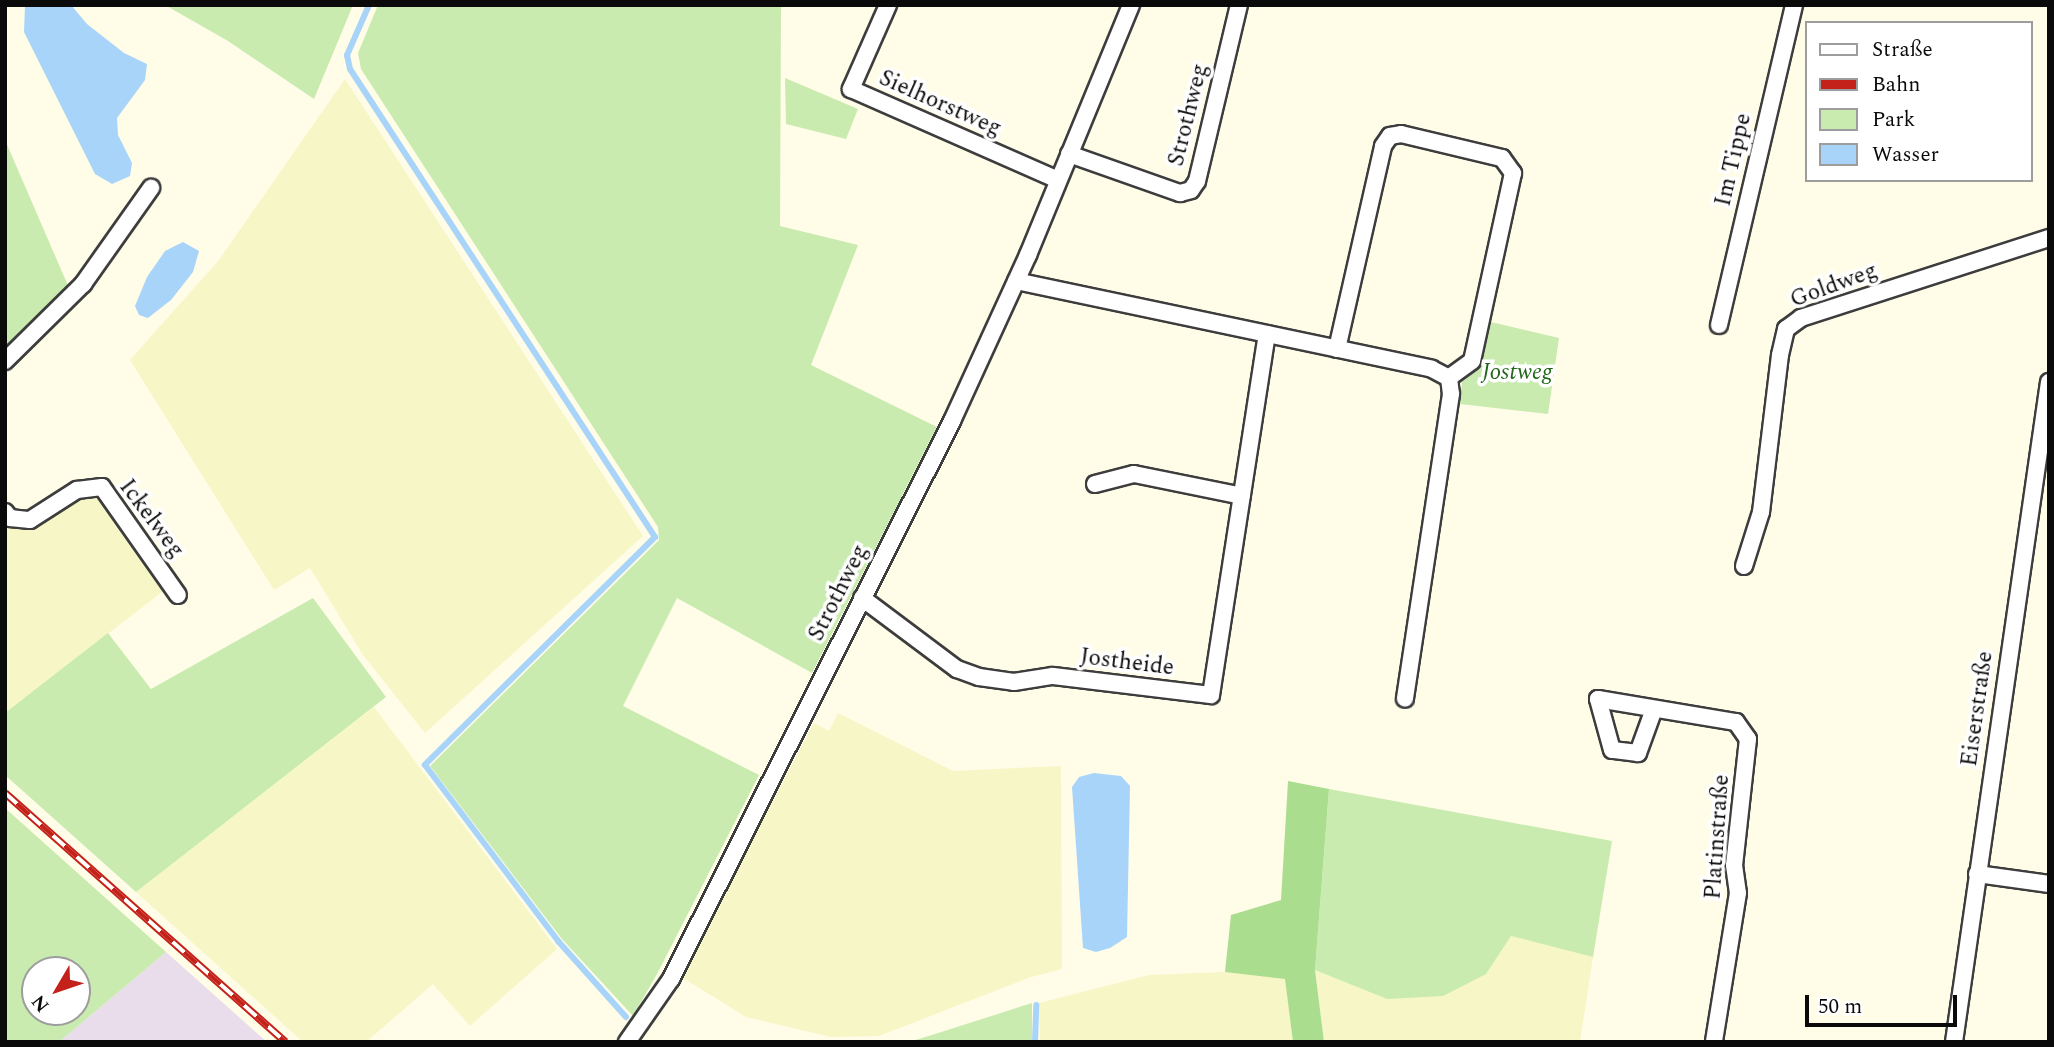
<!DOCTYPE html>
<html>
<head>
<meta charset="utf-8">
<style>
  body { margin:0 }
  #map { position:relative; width:2054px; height:1047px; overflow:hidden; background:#fffce8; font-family:Spectral,serif }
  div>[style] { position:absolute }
  .industrial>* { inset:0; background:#eaddeb }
  .farmland>* { inset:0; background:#f6f6c6 }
  .green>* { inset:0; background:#c9ebaf }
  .forest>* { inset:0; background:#aadd8e }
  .water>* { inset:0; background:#a8d4fa }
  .stream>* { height:6px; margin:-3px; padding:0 3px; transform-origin:3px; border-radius:3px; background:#a8d4fa }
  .roads { filter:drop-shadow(2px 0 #3d3d3d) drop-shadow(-2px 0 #3d3d3d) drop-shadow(0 2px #3d3d3d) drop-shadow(0 -2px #3d3d3d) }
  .minor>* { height:16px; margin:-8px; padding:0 8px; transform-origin:8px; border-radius:8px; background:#fff }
  .rail>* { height:8px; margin-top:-4px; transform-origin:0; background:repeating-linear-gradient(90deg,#fff 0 16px,#c3211a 0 32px); box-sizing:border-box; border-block:2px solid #c3211a }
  span { translate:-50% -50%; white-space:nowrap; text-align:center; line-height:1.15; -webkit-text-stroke:7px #fff; paint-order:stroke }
  .street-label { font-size:23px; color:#0a0a0a }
  .park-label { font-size:23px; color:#216518; font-style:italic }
  .frame { position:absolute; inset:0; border:7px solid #0a0a0a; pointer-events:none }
  .legend { position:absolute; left:1805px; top:21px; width:228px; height:161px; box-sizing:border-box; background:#fff; border:2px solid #9d9d9d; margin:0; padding:9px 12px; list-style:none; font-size:21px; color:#0a0a0a }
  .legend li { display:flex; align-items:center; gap:14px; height:35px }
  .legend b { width:35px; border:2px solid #9d9d9d }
  .north { position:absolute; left:21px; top:956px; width:70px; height:70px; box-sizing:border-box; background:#fff; border:2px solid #9d9d9d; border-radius:50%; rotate:231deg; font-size:19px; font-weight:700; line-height:28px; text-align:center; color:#0a0a0a }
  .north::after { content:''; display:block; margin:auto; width:24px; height:32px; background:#c3211a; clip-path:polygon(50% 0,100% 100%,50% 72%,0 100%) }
  .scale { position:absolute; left:1805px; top:995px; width:152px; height:32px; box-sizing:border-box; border:4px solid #0a0a0a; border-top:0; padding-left:9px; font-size:21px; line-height:24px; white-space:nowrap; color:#0a0a0a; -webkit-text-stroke:5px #fff; paint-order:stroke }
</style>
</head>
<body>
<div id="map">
  <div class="industrial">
    <i style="clip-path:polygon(166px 952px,267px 1042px,59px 1042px)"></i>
  </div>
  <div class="farmland">
    <i style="clip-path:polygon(345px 79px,643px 536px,425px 733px,363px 655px,310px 568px,274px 590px,130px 360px,219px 260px)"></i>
    <i style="clip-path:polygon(99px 492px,166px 589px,5px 713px,5px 521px,79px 494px)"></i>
    <i style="clip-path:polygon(374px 707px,557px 949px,470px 1026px,433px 984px,366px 1042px,303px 1042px,136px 892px)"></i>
    <i style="clip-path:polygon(838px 713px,953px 771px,1061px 766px,1062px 969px,1031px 977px,879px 1036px,831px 1037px,746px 1017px,680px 976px,814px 723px,829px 731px)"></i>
    <i style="clip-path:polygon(1511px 936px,1593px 957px,1580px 1042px,1324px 1042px,1315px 970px,1387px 999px,1486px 974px)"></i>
    <i style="clip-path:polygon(1225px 972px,1285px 978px,1293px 1042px,1040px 1042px,1039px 1003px,1149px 975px)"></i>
  </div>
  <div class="green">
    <i style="clip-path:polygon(165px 5px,353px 5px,314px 99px,228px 41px)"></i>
    <i style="clip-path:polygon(378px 5px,781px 5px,780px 226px,858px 245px,811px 365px,937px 427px,812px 673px,677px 598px,623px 706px,759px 775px,657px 974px,633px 1016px,562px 939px,430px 766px,659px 540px,658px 527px,361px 69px,358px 53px)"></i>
    <i style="clip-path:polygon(785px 78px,858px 109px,846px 139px,786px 124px)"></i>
    <i style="clip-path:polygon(5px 140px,69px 288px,5px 349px)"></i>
    <i style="clip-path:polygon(1491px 322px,1559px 338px,1548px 414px,1460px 404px,1462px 382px,1480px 368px)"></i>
    <i style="clip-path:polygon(313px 598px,386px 697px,136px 892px,5px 775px,5px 713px,108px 633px,151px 689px)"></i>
    <i style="clip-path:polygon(1329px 789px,1612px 841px,1593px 957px,1511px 936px,1486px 974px,1443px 996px,1387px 999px,1315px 970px)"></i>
    <i style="clip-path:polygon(evenodd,5px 808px,166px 952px,59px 1042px,5px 1042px,5px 808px,77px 970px,77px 1012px,35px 1012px,35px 970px,77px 970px)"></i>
    <i style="clip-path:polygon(1032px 1003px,1032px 1042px,909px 1042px,935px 1034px)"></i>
  </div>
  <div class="forest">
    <i style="clip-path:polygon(1288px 781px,1329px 789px,1315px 970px,1324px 1042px,1293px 1042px,1285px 979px,1225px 972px,1231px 915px,1281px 900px)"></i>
  </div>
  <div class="water">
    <i style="clip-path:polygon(25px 5px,71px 5px,87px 24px,124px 53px,147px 64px,145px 80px,117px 118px,118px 135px,132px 163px,130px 176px,112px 184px,95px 174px,24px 32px)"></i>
    <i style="clip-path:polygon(183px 242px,199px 251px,193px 272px,171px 300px,148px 318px,139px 315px,135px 306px,147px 277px,165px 251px)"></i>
    <i style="clip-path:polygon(1094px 773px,1121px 776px,1130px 786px,1127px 937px,1110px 948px,1096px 952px,1083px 948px,1072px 787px,1079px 777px)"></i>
  </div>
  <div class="stream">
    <i style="left:369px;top:5px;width:55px;rotate:113.7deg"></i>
    <i style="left:347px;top:55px;width:14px;rotate:78deg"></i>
    <i style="left:350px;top:69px;width:559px;rotate:56.91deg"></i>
    <i style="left:655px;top:537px;width:324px;rotate:135.3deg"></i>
    <i style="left:425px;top:765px;width:221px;rotate:52.9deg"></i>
    <i style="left:558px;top:941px;width:102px;rotate:48.2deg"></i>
    <i style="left:1035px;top:1042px;width:37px;rotate:-88deg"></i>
  </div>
  <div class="roads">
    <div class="minor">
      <i style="left:888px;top:5px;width:92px;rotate:113.8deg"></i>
      <i style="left:851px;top:89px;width:226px;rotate:23.7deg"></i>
      <i style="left:1069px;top:154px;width:118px;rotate:19.4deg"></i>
      <i style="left:1180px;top:193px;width:11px;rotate:-15deg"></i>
      <i style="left:1191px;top:190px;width:11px;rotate:-56deg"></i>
      <i style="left:1197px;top:181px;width:181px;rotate:-76.6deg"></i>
      <i style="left:1016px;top:281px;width:425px;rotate:11.9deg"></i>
      <i style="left:1432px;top:369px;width:19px;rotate:28deg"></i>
      <i style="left:1719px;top:325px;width:329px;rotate:-76.8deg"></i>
      <i style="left:1337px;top:349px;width:208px;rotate:-77.2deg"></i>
      <i style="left:1383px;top:146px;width:12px;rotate:-55deg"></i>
      <i style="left:1390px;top:136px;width:11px;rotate:-10deg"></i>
      <i style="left:1401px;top:134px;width:104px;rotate:13.4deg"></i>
      <i style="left:1502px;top:158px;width:19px;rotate:54deg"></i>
      <i style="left:1513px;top:173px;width:192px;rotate:102.3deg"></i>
      <i style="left:1472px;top:361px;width:29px;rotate:144deg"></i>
      <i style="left:1449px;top:378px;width:16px;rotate:83deg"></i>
      <i style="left:1451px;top:394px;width:308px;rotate:98.6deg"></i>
      <i style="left:5px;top:361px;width:110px;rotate:-44.6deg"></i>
      <i style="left:83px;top:284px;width:118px;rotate:-54.7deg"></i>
      <i style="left:1095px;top:484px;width:40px;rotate:-14.4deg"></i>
      <i style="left:1134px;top:474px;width:110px;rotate:11.5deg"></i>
      <i style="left:5px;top:512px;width:8px;rotate:50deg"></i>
      <i style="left:10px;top:518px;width:20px;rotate:6deg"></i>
      <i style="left:30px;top:520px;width:56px;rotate:-32.6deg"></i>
      <i style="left:77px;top:490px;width:25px;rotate:-7deg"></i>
      <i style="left:102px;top:487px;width:132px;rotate:54.9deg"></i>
      <i style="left:1744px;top:566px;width:57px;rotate:-72.5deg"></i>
      <i style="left:1761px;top:512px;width:158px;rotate:-83.1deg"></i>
      <i style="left:1780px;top:355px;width:27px;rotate:-77deg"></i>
      <i style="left:1786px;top:329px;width:19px;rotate:-36deg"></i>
      <i style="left:1801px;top:318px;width:261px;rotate:-17.9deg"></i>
      <i style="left:862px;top:598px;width:119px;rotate:36.8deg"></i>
      <i style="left:957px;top:669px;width:23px;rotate:20deg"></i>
      <i style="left:979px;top:677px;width:35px;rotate:8deg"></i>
      <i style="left:1014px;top:682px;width:39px;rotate:-9deg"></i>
      <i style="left:1053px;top:676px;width:159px;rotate:6.9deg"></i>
      <i style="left:1211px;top:695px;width:365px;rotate:-81.2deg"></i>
      <i style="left:1654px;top:709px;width:47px;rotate:110deg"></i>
      <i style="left:1638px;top:753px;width:26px;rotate:-173deg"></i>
      <i style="left:1612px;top:750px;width:53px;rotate:-105.4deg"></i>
      <i style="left:1598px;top:699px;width:140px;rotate:9.5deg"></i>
      <i style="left:1736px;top:722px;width:21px;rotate:55deg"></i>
      <i style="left:1748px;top:739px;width:127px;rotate:96.3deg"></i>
      <i style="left:1734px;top:865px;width:28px;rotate:82deg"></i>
      <i style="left:1738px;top:893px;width:151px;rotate:99.2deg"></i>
      <i style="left:1977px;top:874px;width:73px;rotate:7.9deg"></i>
      <i style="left:627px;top:1042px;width:77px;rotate:-55.1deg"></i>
      <i style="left:671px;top:979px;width:625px;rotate:-63.27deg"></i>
      <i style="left:952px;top:421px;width:183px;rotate:-65.4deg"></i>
      <i style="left:1028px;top:255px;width:270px;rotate:-67.6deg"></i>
      <i style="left:1954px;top:1042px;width:667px;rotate:-81.81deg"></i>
    </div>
  </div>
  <div class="rail">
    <i style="left:5px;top:793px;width:375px;rotate:41.6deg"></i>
  </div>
  <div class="street-label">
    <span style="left:940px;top:104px;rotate:24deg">Sielhorstweg</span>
    <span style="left:1189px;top:115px;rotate:-76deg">Strothweg</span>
    <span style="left:1734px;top:160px;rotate:-77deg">Im Tippe</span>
    <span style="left:1834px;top:286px;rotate:-20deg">Goldweg</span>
    <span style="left:151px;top:519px;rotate:53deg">Ickelweg</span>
    <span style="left:839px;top:593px;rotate:-63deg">Strothweg</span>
    <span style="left:1127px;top:663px;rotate:7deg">Jostheide</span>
    <span style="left:1978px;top:709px;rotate:-82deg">Eiserstraße</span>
    <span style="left:1718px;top:837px;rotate:-86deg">Platinstraße</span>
  </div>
  <div class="park-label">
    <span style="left:1517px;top:373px">Jostweg</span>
  </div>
  <div class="frame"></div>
  <ul class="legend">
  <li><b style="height:9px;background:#fff"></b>Straße</li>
  <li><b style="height:9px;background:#c3211a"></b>Bahn</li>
  <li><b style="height:19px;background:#c9ebaf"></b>Park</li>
  <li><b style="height:19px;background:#a8d4fa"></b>Wasser</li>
  </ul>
  <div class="north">N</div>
  <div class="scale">50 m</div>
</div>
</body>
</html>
